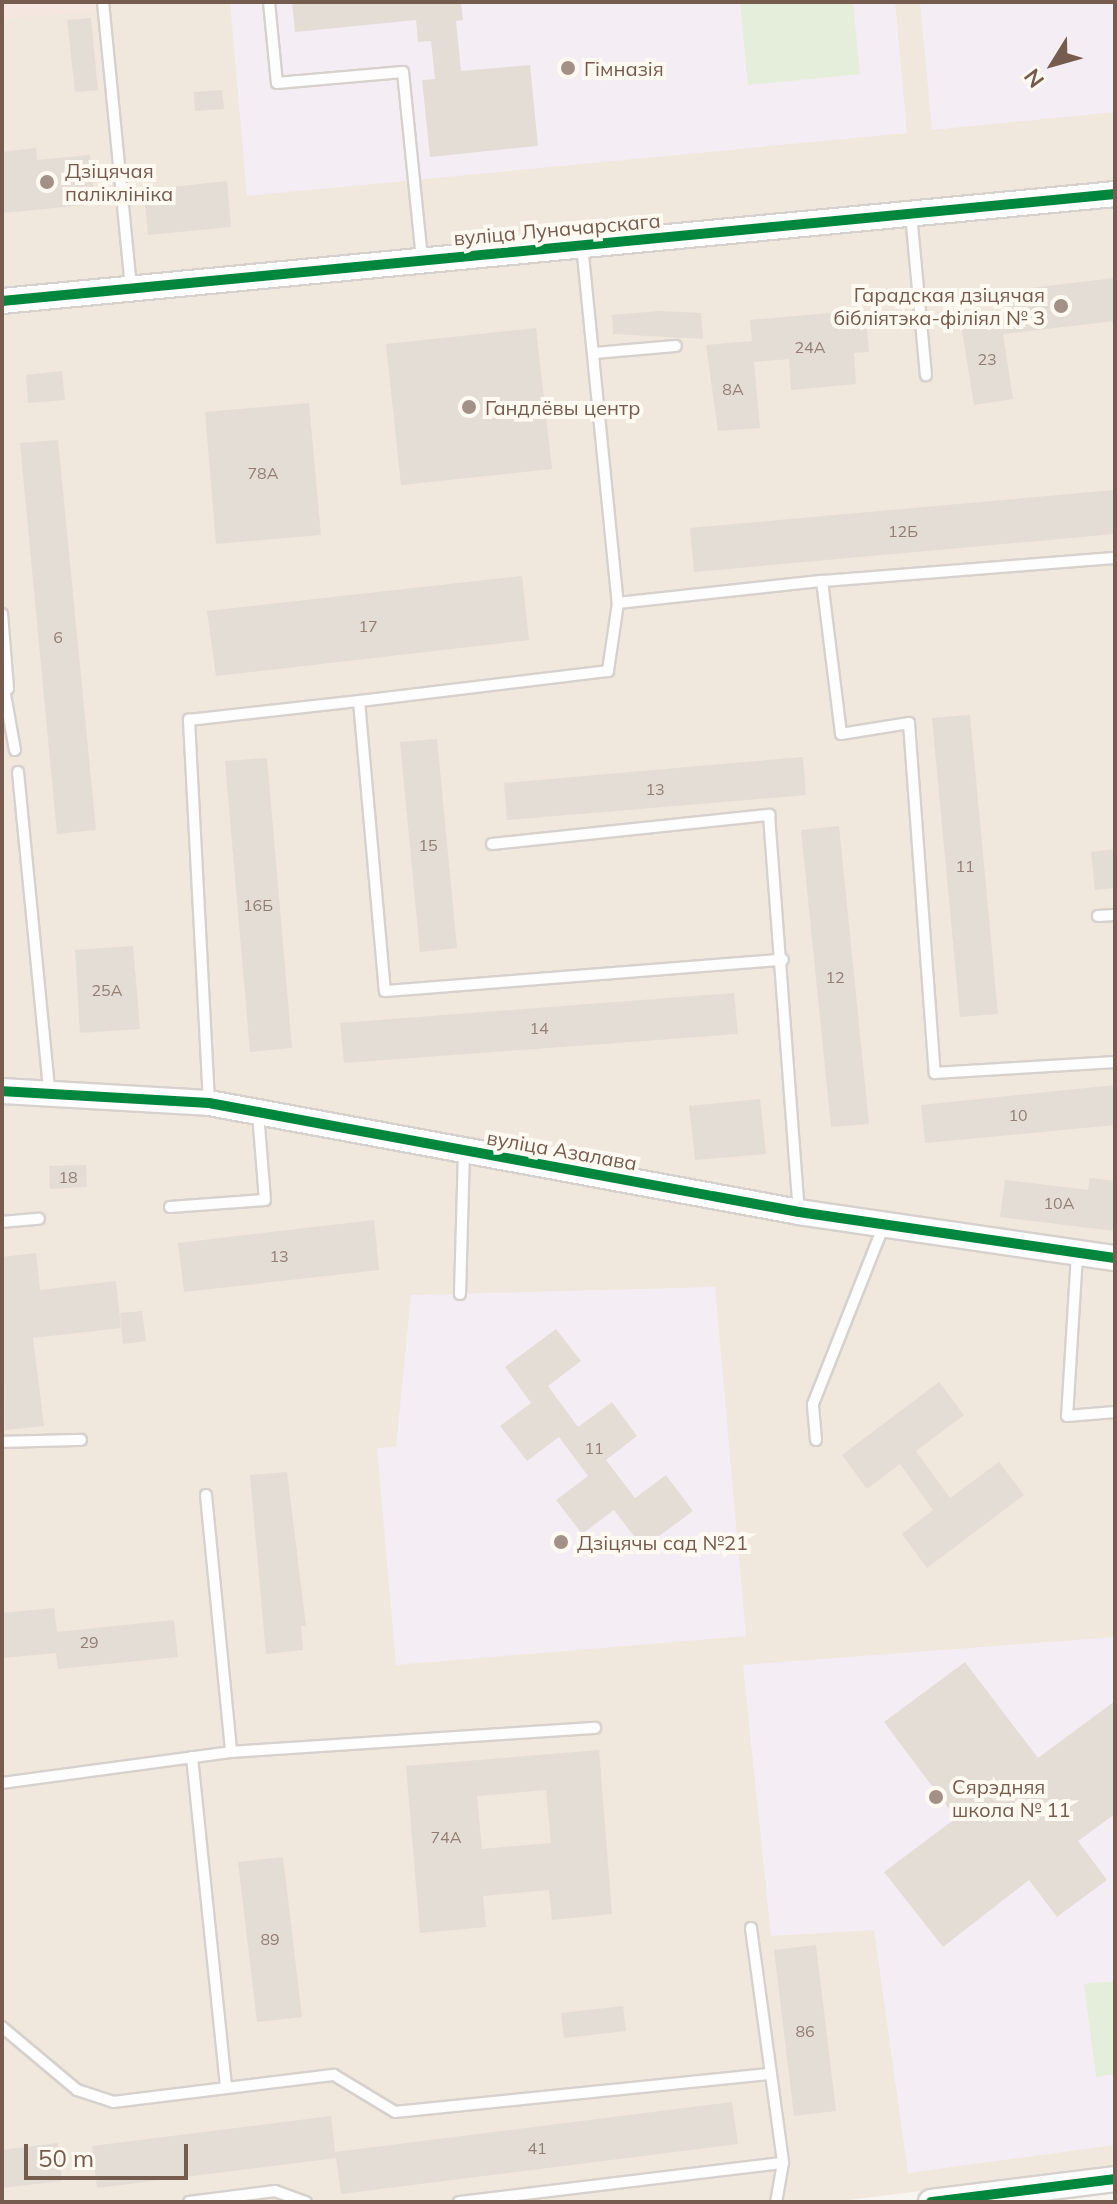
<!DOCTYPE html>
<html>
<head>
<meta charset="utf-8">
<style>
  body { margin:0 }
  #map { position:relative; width:1117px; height:2204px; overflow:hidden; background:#f8f4ef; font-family:Mulish,sans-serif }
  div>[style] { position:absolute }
  .residential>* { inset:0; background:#f0e7dd }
  .commercial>* { inset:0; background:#f5e7e0 }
  .education>* { inset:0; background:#f5edf4 }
  .green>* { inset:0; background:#e5eeda }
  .building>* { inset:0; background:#e4ddd6 }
  .roads { filter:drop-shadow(2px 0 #d7d1cd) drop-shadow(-2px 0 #d7d1cd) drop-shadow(0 2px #d7d1cd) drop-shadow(0 -2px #d7d1cd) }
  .service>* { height:10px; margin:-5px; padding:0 5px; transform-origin:5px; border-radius:5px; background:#fefdfd }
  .tertiary>* { height:24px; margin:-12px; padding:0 12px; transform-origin:12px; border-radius:12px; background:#fefdfd }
  .cycleway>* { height:10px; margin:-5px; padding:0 5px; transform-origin:5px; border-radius:5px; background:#00873e }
  .dots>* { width:22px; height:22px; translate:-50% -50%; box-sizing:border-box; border:4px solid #fef9f1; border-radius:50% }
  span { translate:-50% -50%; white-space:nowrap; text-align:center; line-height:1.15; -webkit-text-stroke:8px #fef9f1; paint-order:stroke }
  .number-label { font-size:16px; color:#927e73 }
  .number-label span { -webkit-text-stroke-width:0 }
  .poi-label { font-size:20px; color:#755c4f }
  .left { translate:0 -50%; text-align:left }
  .right { translate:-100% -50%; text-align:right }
  .street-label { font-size:20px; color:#755c4f }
  .frame { position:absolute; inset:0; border:4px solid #755c4f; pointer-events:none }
  .north { position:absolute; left:1013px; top:24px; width:80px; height:80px; -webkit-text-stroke:6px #fef9f1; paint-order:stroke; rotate:233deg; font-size:22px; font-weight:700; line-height:32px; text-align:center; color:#755c4f }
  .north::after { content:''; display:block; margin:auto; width:28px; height:36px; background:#755c4f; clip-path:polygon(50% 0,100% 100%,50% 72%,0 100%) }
  .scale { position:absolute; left:24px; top:2144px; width:164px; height:36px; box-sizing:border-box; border:4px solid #755c4f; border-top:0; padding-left:10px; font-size:24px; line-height:28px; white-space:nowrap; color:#755c4f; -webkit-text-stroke:6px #fef9f1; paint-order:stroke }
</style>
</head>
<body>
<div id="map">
  <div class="residential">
    <i style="clip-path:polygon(2px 2px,1115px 2px,1115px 2167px,832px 2202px,2px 2202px)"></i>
  </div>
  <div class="commercial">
    <i style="clip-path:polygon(2px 2px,95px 2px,95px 12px,2px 19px)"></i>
  </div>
  <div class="education">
    <i style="clip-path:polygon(230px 2px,895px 2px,907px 133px,247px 196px)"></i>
    <i style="clip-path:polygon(920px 2px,1115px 2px,1115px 112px,932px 130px)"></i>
    <i style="clip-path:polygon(715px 1287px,746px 1636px,396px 1665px,377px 1448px,396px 1447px,411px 1295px)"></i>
    <i style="clip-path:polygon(1115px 1637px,1115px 2145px,908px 2173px,874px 1930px,771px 1936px,743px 1665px)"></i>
  </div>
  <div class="green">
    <i style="clip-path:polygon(740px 2px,853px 2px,860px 74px,748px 85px)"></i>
    <i style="clip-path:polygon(1115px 1981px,1115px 2074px,1096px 2077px,1084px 1984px)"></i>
  </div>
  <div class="building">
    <i style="clip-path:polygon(292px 2px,461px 2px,463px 20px,456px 21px,461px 71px,530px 65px,538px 146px,430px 157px,422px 80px,435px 79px,431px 41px,418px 42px,416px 20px,295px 32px)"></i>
    <i style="clip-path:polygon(91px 18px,98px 90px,75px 92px,67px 20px)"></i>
    <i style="clip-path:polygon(222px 90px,224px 109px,195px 111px,194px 92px)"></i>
    <i style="clip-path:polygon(36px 148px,37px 160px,90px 155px,95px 204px,2px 213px,2px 152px)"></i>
    <i style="clip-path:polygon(227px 181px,231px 227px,148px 235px,144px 190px)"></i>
    <i style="clip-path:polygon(1115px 278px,1115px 321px,1003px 334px,1013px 399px,974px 405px,960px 318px,1007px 311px,1005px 291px)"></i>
    <i style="clip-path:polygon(865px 310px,869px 352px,854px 353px,856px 384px,791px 390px,789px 359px,754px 362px,760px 428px,718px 431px,706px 345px,752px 341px,750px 320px)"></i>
    <i style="clip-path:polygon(659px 311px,701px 313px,703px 339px,613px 334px,612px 315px)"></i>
    <i style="clip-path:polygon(536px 328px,552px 469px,401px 485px,386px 344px)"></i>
    <i style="clip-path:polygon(62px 371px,65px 400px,28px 403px,26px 375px)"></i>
    <i style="clip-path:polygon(309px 403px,321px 535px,216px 544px,205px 412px)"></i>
    <i style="clip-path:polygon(58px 440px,96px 830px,57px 834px,20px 443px)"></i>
    <i style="clip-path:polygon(1115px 490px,1115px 534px,694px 572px,690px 528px)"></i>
    <i style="clip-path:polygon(522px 576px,529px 640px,216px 676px,207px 611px)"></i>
    <i style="clip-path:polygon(970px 715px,998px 1014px,960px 1017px,932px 718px)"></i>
    <i style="clip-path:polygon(437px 739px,457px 948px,420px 952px,400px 742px)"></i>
    <i style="clip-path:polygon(803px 757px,806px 795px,507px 820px,504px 783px)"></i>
    <i style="clip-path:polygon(267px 758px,292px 1048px,250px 1052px,225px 761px)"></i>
    <i style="clip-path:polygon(839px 826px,869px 1124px,831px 1127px,801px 830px)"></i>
    <i style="clip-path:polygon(1115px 849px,1115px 888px,1095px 890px,1091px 852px)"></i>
    <i style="clip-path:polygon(133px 946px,140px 1029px,80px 1033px,75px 950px)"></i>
    <i style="clip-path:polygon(734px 993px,738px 1034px,344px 1063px,340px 1023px)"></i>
    <i style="clip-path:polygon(1115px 1085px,1115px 1125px,925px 1143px,921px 1105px)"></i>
    <i style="clip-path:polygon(760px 1099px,766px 1154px,695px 1160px,689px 1106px)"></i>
    <i style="clip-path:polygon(86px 1165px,87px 1187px,50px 1189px,49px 1166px)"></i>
    <i style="clip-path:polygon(1090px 1178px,1115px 1181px,1115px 1231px,1000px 1217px,1005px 1180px,1088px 1190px)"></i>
    <i style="clip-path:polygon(374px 1220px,379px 1270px,184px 1292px,178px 1243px)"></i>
    <i style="clip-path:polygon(36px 1253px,40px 1290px,116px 1281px,121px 1328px,33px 1338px,44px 1426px,5px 1430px,2px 1257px)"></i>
    <i style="clip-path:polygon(142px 1311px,146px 1341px,123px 1344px,120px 1313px)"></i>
    <i style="clip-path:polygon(556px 1329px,581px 1361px,548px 1386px,578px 1427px,612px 1402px,637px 1436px,606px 1460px,635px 1498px,666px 1475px,693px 1511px,643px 1548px,614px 1510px,582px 1534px,556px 1500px,588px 1476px,559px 1437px,527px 1461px,500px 1426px,531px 1403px,505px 1367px)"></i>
    <i style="clip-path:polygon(939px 1382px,964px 1415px,916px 1451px,950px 1498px,999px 1462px,1024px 1495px,927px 1568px,902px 1534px,933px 1510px,900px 1464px,867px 1489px,842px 1455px)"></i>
    <i style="clip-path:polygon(287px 1472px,306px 1626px,301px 1626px,303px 1650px,266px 1654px,250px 1475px)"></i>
    <i style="clip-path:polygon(54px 1608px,57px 1632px,174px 1620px,178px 1657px,58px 1669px,56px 1653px,2px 1658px,2px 1613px)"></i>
    <i style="clip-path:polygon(965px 1662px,1038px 1758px,1115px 1701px,1115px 1814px,1078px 1841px,1107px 1880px,1057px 1917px,1029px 1880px,943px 1947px,884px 1872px,956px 1818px,884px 1722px)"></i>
    <i style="clip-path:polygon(evenodd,599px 1750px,612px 1914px,552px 1920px,549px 1890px,483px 1896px,486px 1927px,420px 1933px,406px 1766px,599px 1750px,546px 1790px,551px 1843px,482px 1849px,477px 1796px,546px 1790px)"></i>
    <i style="clip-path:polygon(283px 1857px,302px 2017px,257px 2022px,238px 1862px)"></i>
    <i style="clip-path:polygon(816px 1945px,836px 2111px,794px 2116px,774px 1950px)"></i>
    <i style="clip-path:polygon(623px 2006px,626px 2031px,564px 2038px,561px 2013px)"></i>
    <i style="clip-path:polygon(732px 2102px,738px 2144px,341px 2194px,336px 2158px,97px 2188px,92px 2146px,331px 2116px,335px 2152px)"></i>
    <i style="clip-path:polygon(58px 2143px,62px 2181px,2px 2188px,2px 2150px)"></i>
  </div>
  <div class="roads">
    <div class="service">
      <i style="left:103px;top:2px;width:286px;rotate:84.4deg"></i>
      <i style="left:269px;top:2px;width:81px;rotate:84.4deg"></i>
      <i style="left:277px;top:83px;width:126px;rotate:-5deg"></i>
      <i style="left:403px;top:72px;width:189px;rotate:84.2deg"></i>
      <i style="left:911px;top:214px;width:162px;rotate:84.7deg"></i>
      <i style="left:582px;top:245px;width:360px;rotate:84.3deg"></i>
      <i style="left:618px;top:603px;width:69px;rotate:98.4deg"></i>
      <i style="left:608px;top:671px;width:251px;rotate:173.1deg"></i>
      <i style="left:359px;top:701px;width:291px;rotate:84.9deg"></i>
      <i style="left:385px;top:991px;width:399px;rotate:-4.5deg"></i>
      <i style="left:594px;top:353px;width:82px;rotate:-4.9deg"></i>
      <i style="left:1115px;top:558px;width:294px;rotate:175.5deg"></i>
      <i style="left:822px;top:581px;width:154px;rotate:82.9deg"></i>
      <i style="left:841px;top:734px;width:69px;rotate:-9.2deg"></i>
      <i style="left:909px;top:723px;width:351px;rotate:85.8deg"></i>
      <i style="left:935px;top:1073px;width:180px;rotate:-3.5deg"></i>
      <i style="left:618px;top:603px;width:205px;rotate:-6.2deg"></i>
      <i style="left:2px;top:614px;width:75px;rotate:85.4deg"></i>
      <i style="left:4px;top:689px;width:62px;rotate:79.8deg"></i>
      <i style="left:18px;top:772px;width:320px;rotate:84.4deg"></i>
      <i style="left:492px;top:844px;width:279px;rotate:-6deg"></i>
      <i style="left:769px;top:815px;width:396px;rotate:85.7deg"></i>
      <i style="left:1098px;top:916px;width:17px;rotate:-3deg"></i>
      <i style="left:209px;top:1102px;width:383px;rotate:-93deg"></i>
      <i style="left:189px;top:720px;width:171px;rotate:-6.4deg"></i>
      <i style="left:170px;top:1207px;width:95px;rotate:-4.2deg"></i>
      <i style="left:265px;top:1200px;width:87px;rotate:-94.6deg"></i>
      <i style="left:2px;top:1222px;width:37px;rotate:-5deg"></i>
      <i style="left:1077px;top:1254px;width:162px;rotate:93.5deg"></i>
      <i style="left:1067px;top:1416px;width:48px;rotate:-4.8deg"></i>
      <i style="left:460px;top:1294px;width:142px;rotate:-88.4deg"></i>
      <i style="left:816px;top:1440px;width:36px;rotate:-95deg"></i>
      <i style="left:813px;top:1404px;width:193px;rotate:-68.4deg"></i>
      <i style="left:2px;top:1442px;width:79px;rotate:-1.5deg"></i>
      <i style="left:206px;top:1495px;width:258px;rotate:84.4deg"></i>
      <i style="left:192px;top:1757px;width:332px;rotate:84.1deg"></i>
      <i style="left:2px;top:1783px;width:231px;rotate:-7.7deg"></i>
      <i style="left:231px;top:1752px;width:365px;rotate:-3.8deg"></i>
      <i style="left:751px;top:1928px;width:237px;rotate:82.2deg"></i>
      <i style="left:783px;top:2163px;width:40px;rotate:100deg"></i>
      <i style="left:2px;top:2027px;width:98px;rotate:40deg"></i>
      <i style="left:77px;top:2090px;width:38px;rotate:18deg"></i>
      <i style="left:113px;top:2102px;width:223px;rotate:-7deg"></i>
      <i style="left:334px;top:2075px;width:71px;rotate:31.2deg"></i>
      <i style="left:395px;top:2112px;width:378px;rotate:-5.8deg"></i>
      <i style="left:189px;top:2202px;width:87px;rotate:-7.3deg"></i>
      <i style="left:275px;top:2191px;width:33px;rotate:20deg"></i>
      <i style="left:459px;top:2202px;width:326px;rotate:-6.9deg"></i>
    </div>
    <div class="tertiary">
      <i style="left:2px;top:301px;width:1118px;rotate:-5.49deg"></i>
      <i style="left:2px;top:1091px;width:207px;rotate:3.3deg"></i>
      <i style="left:209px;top:1103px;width:600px;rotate:10.47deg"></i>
      <i style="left:799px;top:1212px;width:319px;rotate:8.3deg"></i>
      <i style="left:931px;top:2202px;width:185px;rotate:-7.1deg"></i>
    </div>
  </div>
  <div class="cycleway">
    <i style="left:2px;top:301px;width:1118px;rotate:-5.49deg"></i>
    <i style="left:2px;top:1091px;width:207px;rotate:3.3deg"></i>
    <i style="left:209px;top:1103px;width:600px;rotate:10.47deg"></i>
    <i style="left:799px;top:1212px;width:319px;rotate:8.3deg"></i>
    <i style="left:931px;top:2202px;width:185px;rotate:-7.1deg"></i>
  </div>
  <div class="dots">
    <i style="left:568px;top:68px;background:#a39187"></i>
    <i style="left:47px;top:182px;background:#a39187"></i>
    <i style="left:1061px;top:306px;background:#a39187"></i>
    <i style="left:469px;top:407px;background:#a39187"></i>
    <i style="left:561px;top:1542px;background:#a39187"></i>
    <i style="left:936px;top:1797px;background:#a39187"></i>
  </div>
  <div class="number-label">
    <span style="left:810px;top:347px">24А</span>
    <span style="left:987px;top:359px">23</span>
    <span style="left:733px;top:389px">8А</span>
    <span style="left:263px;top:473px">78А</span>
    <span style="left:903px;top:531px">12Б</span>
    <span style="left:368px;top:626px">17</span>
    <span style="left:58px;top:637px">6</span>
    <span style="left:655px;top:789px">13</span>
    <span style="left:428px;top:845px">15</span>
    <span style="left:965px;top:866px">11</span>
    <span style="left:258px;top:905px">16Б</span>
    <span style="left:835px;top:977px">12</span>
    <span style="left:107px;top:990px">25А</span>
    <span style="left:539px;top:1028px">14</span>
    <span style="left:1018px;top:1115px">10</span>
    <span style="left:68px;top:1177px">18</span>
    <span style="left:1059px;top:1203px">10А</span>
    <span style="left:279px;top:1256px">13</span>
    <span style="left:594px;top:1448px">11</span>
    <span style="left:89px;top:1642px">29</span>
    <span style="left:446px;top:1837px">74А</span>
    <span style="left:270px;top:1939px">89</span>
    <span style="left:805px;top:2031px">86</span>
    <span style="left:537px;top:2148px">41</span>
  </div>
  <div class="poi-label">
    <span class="left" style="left:584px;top:68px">Гімназія</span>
    <span class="left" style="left:65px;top:182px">Дзіцячая<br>паліклініка</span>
    <span class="right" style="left:1045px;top:306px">Гарадская дзіцячая<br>бібліятэка-філіял № 3</span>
    <span class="left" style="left:485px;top:407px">Гандлёвы центр</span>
    <span class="left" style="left:577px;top:1542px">Дзіцячы сад №21</span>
    <span class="left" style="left:952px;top:1798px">Сярэдняя<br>школа № 11</span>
  </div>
  <div class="street-label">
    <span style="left:557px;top:229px;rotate:-5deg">вуліца Луначарскага</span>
    <span style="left:562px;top:1150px;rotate:10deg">вуліца Азалава</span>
  </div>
  <div class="frame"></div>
  <div class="north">N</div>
  <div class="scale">50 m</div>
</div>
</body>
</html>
